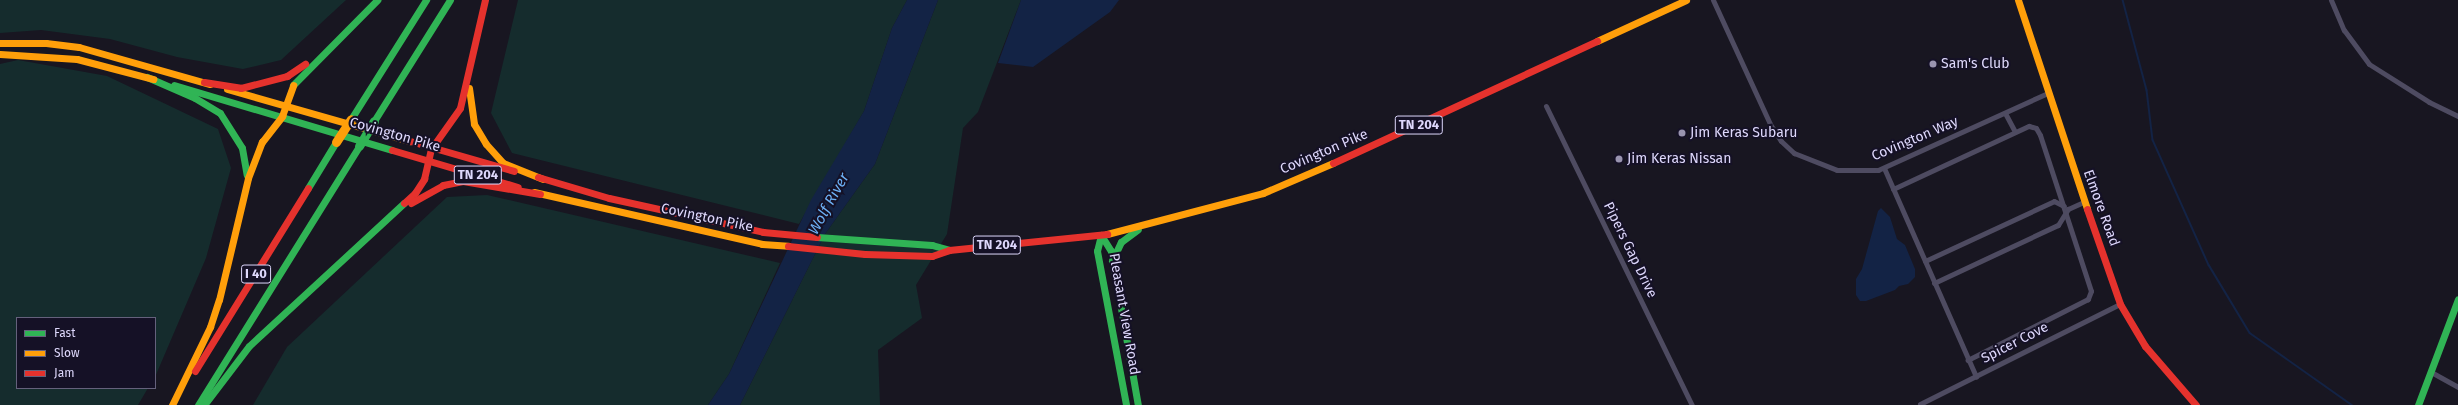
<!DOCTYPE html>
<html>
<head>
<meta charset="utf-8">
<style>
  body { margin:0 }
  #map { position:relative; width:2458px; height:405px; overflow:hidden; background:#181621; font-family:"Fira Sans",sans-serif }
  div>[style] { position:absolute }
  .green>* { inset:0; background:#152c2d }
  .water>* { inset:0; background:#132345 }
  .stream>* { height:1.5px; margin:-0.75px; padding:0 0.75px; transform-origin:0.75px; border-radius:0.75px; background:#132345 }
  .street>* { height:5px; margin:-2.5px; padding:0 2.5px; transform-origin:2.5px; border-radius:2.5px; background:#4e4b61 }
  .fast>* { height:7px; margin:-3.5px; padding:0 3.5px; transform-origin:3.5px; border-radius:3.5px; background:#30b455 }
  .slow>* { height:7px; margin:-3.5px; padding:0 3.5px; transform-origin:3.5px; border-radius:3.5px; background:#ff9f0a }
  .jam>* { height:7px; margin:-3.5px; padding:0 3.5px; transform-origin:3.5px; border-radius:3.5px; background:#e5322d }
  .fast-bridge>* { height:9px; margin:-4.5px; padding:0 4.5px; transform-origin:4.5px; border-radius:4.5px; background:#30b455 }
  .slow-bridge>* { height:9px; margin:-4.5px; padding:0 4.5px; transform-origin:4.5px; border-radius:4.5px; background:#ff9f0a }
  .dots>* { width:11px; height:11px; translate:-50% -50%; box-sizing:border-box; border:2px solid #151126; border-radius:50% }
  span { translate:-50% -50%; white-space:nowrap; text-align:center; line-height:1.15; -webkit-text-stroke:4px #151126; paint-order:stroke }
  .shield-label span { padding:1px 3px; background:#151126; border:1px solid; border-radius:3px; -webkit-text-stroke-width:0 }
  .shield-label { font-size:13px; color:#ded8fc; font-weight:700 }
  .poi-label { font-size:14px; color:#ded8fc }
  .left { translate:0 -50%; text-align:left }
  .street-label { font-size:14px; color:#ded8fc }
  .water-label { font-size:15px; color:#6db0f5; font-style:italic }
  .legend { position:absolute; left:16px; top:317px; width:140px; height:72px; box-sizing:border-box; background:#151126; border:1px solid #65617c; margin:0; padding:5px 7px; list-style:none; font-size:12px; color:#ded8fc }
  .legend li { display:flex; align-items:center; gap:8px; height:20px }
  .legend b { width:20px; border:1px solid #65617c }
</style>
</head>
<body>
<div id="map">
  <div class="green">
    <i style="clip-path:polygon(0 0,346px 0,281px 60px,243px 69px,177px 57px,110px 39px,41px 30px,0 33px)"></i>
    <i style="clip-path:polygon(518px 0,907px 0,892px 28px,864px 111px,799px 224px,512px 153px,491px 113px)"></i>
    <i style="clip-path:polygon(938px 0,1021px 0,978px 112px,963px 128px,947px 234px,916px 285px,922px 318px,878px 350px,880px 405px,740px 405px,825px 234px,875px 164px)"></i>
    <i style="clip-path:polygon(18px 60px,107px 76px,218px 129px,231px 168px,206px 258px,155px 377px,155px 318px,17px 318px,17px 388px,148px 388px,138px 405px,0 405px,0 64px)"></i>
    <i style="clip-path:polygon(487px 195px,780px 263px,729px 374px,708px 405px,253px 405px,287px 347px,447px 197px)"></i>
  </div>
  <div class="water">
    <i style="clip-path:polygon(907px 0,938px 0,875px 164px,825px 234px,740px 405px,708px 405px,729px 374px,811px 200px,864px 111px,892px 28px)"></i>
    <i style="clip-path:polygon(1021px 0,1119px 0,1110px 12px,1033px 67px,998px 63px)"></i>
    <i style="clip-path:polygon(1881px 208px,1890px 217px,1897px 239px,1905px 245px,1915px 269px,1915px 277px,1908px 284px,1899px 286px,1895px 290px,1866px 301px,1860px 301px,1856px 295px,1856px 279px,1862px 269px,1878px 211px)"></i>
  </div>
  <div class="stream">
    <i style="left:2123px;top:0;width:93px;rotate:75.1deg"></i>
    <i style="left:2147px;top:90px;width:50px;rotate:83.2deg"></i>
    <i style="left:2153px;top:140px;width:137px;rotate:65.9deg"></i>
    <i style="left:2209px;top:265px;width:79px;rotate:58.9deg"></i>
    <i style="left:2250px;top:333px;width:125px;rotate:35.2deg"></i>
  </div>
  <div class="street">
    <i style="left:1713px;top:0;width:136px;rotate:65.3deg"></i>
    <i style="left:1770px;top:124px;width:20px;rotate:57deg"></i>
    <i style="left:1781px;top:141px;width:18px;rotate:43deg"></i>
    <i style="left:1794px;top:153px;width:46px;rotate:21.6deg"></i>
    <i style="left:1837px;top:170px;width:41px"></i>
    <i style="left:1878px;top:170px;width:187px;rotate:-24.4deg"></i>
    <i style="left:2331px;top:0;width:33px;rotate:67deg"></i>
    <i style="left:2344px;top:30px;width:42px;rotate:53.7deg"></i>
    <i style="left:2369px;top:64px;width:71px;rotate:32.3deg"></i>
    <i style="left:2429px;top:102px;width:32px;rotate:26deg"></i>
    <i style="left:1546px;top:106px;width:333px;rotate:64deg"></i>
    <i style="left:2005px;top:113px;width:21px;rotate:62deg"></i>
    <i style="left:1884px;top:168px;width:228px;rotate:66.2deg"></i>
    <i style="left:1893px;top:189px;width:150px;rotate:-24.9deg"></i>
    <i style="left:2029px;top:126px;width:7px;rotate:16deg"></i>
    <i style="left:2036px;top:128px;width:8px;rotate:60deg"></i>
    <i style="left:2040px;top:135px;width:164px;rotate:71.9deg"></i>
    <i style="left:2091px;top:291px;width:9px;rotate:111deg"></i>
    <i style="left:2088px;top:299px;width:135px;rotate:153.1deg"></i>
    <i style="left:1925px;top:261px;width:142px;rotate:-24.9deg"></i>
    <i style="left:2054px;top:201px;width:11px;rotate:27deg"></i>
    <i style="left:1934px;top:283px;width:137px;rotate:-25.1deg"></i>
    <i style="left:2058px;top:225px;width:19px;rotate:-58deg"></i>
    <i style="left:2068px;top:209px;width:17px;rotate:-24deg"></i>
    <i style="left:2431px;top:372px;width:31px;rotate:29deg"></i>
    <i style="left:1920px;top:404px;width:224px;rotate:-26.6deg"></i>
  </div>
  <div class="fast">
    <i style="left:147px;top:77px;width:52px;rotate:23.6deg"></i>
    <i style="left:195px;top:98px;width:29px;rotate:31deg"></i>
    <i style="left:220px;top:113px;width:41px;rotate:57.8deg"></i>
    <i style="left:242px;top:148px;width:27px;rotate:80deg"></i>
    <i style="left:174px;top:85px;width:227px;rotate:16.6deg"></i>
    <i style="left:293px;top:85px;width:120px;rotate:-45.3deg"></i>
    <i style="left:351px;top:119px;width:141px;rotate:-57.8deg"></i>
    <i style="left:374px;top:121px;width:143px;rotate:-57.9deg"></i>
    <i style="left:308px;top:188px;width:54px;rotate:-58.7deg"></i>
    <i style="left:1101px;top:235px;width:19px;rotate:58deg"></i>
    <i style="left:1111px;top:251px;width:156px;rotate:80.1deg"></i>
    <i style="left:1101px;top:235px;width:16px;rotate:104deg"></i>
    <i style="left:1097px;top:251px;width:157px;rotate:79.3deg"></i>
    <i style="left:817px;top:237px;width:115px;rotate:4deg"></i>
    <i style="left:932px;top:245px;width:18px;rotate:16deg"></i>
    <i style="left:1112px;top:261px;width:21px;rotate:-65deg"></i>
    <i style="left:1121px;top:242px;width:21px;rotate:-37deg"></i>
    <i style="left:198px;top:405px;width:305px;rotate:-58.1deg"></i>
    <i style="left:204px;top:405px;width:74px;rotate:-52.7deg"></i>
    <i style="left:249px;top:346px;width:211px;rotate:-42.7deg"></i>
    <i style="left:2418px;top:405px;width:113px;rotate:-69.3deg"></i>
  </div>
  <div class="slow">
    <i style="left:2018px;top:0;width:220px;rotate:71.7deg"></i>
    <i style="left:1597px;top:41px;width:98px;rotate:-24.7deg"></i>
    <i style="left:0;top:43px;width:46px"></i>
    <i style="left:46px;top:43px;width:33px;rotate:7deg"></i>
    <i style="left:79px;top:47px;width:136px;rotate:15.8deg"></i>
    <i style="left:0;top:54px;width:77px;rotate:3.7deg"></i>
    <i style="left:77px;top:59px;width:79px;rotate:14.7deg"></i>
    <i style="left:469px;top:88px;width:36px;rotate:82deg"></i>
    <i style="left:474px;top:124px;width:23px;rotate:59deg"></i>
    <i style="left:486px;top:144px;width:25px;rotate:48deg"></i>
    <i style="left:503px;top:163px;width:43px;rotate:21.8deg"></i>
    <i style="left:227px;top:89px;width:190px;rotate:15.9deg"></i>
    <i style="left:534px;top:192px;width:234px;rotate:12.8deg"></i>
    <i style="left:762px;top:244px;width:26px;rotate:4deg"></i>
    <i style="left:1107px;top:234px;width:161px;rotate:-14.7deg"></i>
    <i style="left:1263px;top:193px;width:76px;rotate:-23.2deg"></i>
    <i style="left:172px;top:405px;width:87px;rotate:-64deg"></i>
    <i style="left:210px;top:327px;width:28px;rotate:-72deg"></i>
    <i style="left:219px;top:300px;width:125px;rotate:-76.6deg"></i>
    <i style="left:248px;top:178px;width:39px;rotate:-69deg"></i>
    <i style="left:262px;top:142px;width:33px;rotate:-52deg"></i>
    <i style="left:282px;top:116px;width:33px;rotate:-70deg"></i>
  </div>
  <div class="jam">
    <i style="left:204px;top:82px;width:37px;rotate:9deg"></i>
    <i style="left:241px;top:88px;width:48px;rotate:-14.6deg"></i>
    <i style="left:287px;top:76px;width:22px;rotate:-34deg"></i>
    <i style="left:410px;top:141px;width:108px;rotate:16.1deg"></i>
    <i style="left:392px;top:150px;width:131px;rotate:16.4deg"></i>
    <i style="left:1333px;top:163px;width:291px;rotate:-24.8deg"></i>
    <i style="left:538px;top:177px;width:74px;rotate:16.5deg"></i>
    <i style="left:609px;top:198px;width:158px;rotate:12.4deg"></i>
    <i style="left:763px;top:232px;width:54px;rotate:5.3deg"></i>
    <i style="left:404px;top:203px;width:15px;rotate:-42deg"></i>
    <i style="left:415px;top:193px;width:17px;rotate:-57deg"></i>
    <i style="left:424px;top:179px;width:31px;rotate:-77deg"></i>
    <i style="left:431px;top:149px;width:50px;rotate:-54.7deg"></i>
    <i style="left:460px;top:108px;width:111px;rotate:-77deg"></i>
    <i style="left:411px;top:203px;width:37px;rotate:-29deg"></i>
    <i style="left:443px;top:185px;width:20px;rotate:-11deg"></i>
    <i style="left:463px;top:181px;width:78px;rotate:9.6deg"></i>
    <i style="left:2087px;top:209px;width:101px;rotate:70.8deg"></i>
    <i style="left:2120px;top:304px;width:49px;rotate:59.2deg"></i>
    <i style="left:2145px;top:346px;width:78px;rotate:49.2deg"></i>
    <i style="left:788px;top:246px;width:77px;rotate:5.9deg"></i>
    <i style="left:865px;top:254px;width:67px;rotate:1.7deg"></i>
    <i style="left:932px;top:256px;width:18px;rotate:-19deg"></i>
    <i style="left:949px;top:250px;width:159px;rotate:-5.8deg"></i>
    <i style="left:195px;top:371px;width:215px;rotate:-58.3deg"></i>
  </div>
  <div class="fast-bridge">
    <i style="left:359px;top:146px;width:29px;rotate:-59deg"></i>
  </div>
  <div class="slow-bridge">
    <i style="left:336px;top:142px;width:27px;rotate:-57deg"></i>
  </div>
  <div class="dots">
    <i style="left:1933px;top:64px;background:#9994af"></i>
    <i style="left:1682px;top:133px;background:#9994af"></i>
    <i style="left:1619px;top:159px;background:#9994af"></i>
  </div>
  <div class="shield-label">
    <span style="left:1419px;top:125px">TN 204</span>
    <span style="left:478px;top:175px">TN 204</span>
    <span style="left:997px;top:245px">TN 204</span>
    <span style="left:256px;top:274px">I 40</span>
  </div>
  <div class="poi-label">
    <span class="left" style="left:1941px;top:64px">Sam's Club</span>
    <span class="left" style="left:1690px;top:133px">Jim Keras Subaru</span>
    <span class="left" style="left:1627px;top:159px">Jim Keras Nissan</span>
  </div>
  <div class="street-label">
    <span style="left:395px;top:135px;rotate:16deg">Covington Pike</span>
    <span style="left:1915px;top:139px;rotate:-23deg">Covington Way</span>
    <span style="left:1324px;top:152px;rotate:-23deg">Covington Pike</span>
    <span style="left:2101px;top:208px;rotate:70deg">Elmore Road</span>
    <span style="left:707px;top:218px;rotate:12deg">Covington Pike</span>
    <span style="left:1630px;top:250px;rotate:64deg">Pipers Gap Drive</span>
    <span style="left:1124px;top:314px;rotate:80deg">Pleasant View Road</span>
    <span style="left:2015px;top:343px;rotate:-27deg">Spicer Cove</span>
  </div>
  <div class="water-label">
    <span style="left:829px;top:204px;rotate:-61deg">Wolf River</span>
  </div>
  <ul class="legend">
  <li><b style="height:5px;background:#30b455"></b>Fast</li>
  <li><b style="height:5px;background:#ff9f0a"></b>Slow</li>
  <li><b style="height:5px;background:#e5322d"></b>Jam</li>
  </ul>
</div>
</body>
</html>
